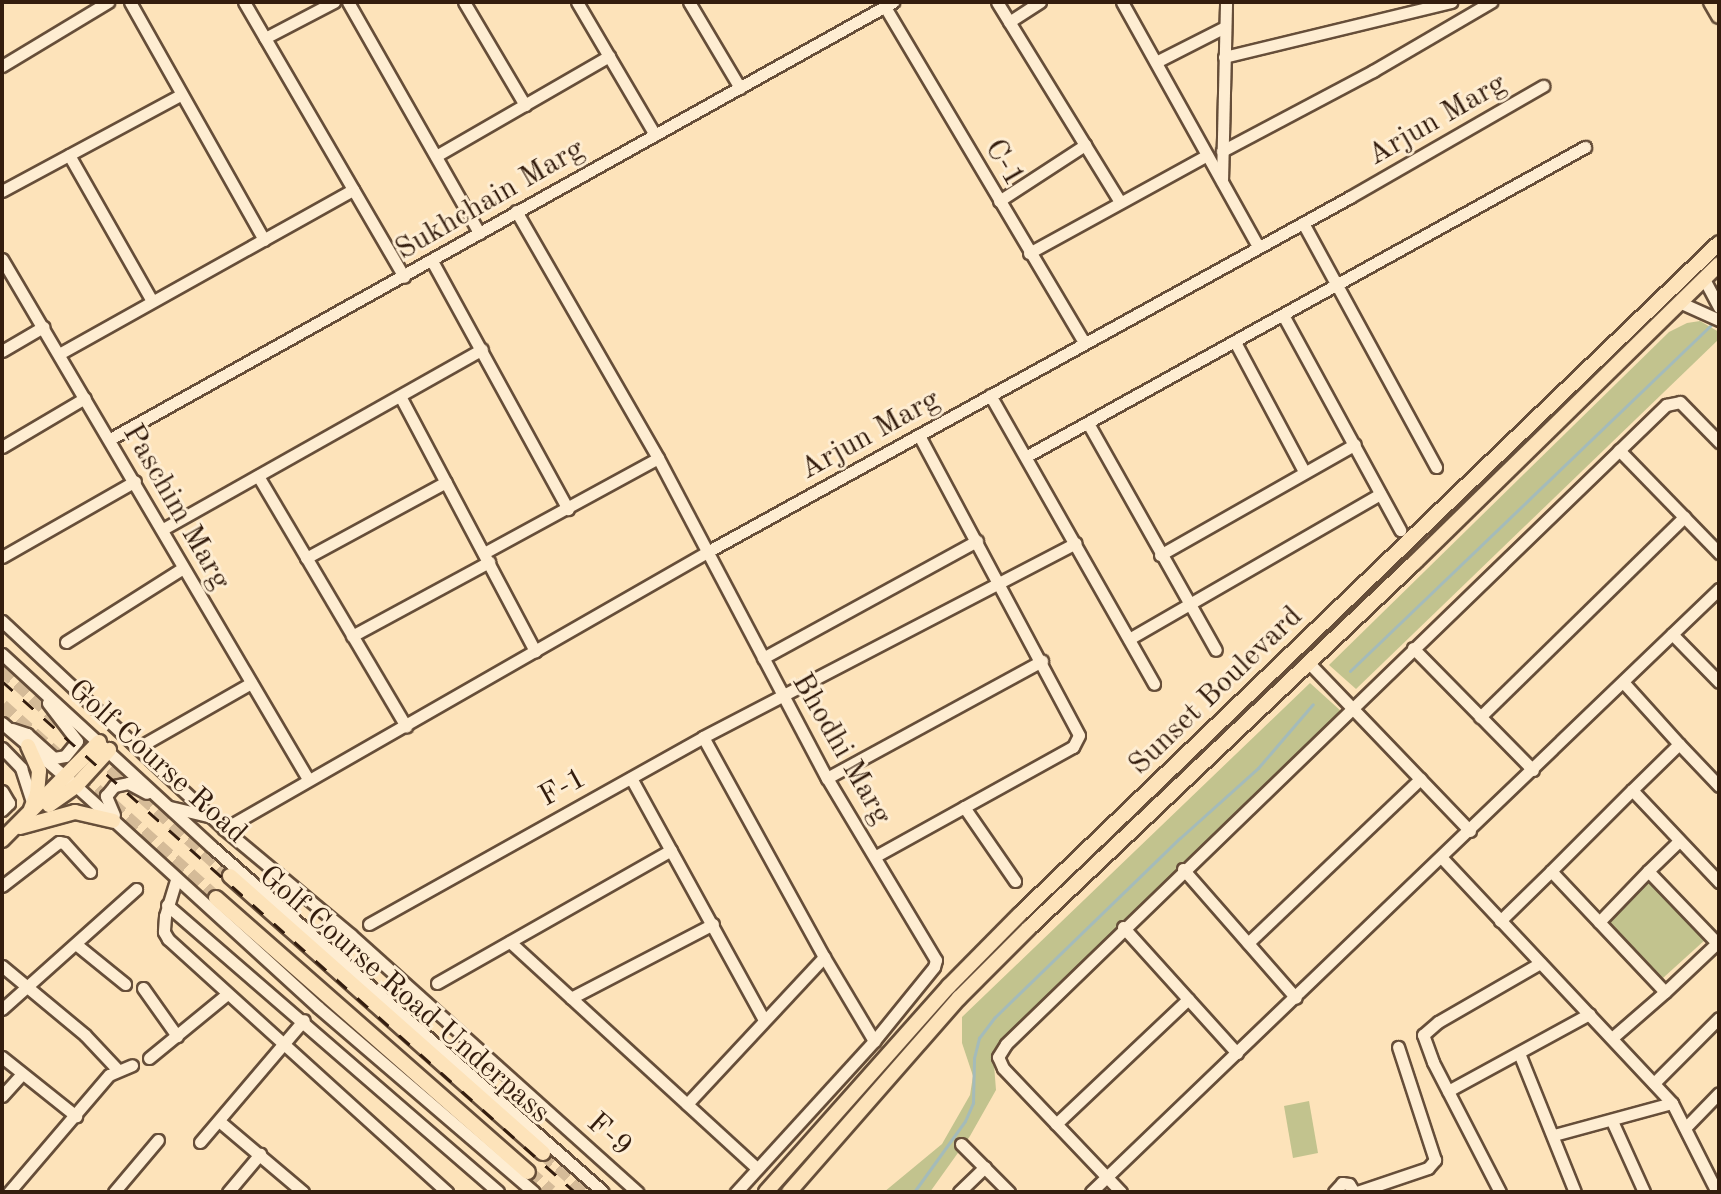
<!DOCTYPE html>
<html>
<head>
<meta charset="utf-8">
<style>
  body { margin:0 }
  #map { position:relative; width:1721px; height:1194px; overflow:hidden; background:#fde3ba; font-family:"Old Standard TT",serif }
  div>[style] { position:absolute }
  .green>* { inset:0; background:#c2c38e }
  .stream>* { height:3px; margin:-1.5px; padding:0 1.5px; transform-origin:1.5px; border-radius:1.5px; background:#a4bbba }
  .major-tunnel>* { height:14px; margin-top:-7px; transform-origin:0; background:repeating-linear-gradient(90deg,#d5bb98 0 14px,transparent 0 21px) }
  .roads { filter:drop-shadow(2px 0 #664e39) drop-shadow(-2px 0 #664e39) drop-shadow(0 2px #664e39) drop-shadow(0 -2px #664e39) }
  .minor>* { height:11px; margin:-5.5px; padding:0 5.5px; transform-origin:5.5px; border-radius:5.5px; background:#feedd2 }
  .major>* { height:14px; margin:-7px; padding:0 7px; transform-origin:7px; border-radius:7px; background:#fde3ba }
  .rail>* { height:3px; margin-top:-1.5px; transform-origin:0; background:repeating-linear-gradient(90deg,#341d0e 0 14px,transparent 0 28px) }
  span { translate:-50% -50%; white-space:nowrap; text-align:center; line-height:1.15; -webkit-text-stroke:6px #feedd2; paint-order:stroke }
  .street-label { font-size:30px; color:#341d0e }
  .frame { position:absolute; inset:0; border:4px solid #341d0e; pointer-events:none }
</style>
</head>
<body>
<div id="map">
  <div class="green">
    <i style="clip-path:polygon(1700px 321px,1719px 332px,1719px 339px,1356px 689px,1329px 665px,1669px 332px,1687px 323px)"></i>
    <i style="clip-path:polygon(1310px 683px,1342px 712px,999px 1042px,993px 1052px,996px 1090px,970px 1136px,930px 1192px,884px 1192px,942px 1144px,970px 1095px,973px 1076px,962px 1043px,962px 1017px)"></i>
    <i style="clip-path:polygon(1649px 880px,1706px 939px,1663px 978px,1609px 921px)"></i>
    <i style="clip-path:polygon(1309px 1101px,1318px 1153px,1293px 1158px,1284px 1106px)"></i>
  </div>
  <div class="stream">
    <i style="left:1350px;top:671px;width:504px;rotate:-43.79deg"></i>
    <i style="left:914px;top:1192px;width:87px;rotate:-54.3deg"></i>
    <i style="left:965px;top:1121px;width:20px;rotate:-66deg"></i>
    <i style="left:973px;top:1103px;width:45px;rotate:-88.7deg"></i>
    <i style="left:974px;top:1058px;width:21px;rotate:-76deg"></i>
    <i style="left:979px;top:1038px;width:26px;rotate:-53deg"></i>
    <i style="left:995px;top:1017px;width:257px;rotate:-44.1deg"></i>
    <i style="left:1180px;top:838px;width:105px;rotate:-41.9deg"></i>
    <i style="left:1258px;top:768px;width:84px;rotate:-49.3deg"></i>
  </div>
  <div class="major-tunnel">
    <i style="left:2px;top:669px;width:308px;rotate:42.2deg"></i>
    <i style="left:2px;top:706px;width:288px;rotate:41.9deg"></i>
    <i style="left:543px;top:1153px;width:59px;rotate:41.6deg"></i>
    <i style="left:528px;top:1172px;width:30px;rotate:41deg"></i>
  </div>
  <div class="roads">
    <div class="minor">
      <i style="left:130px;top:2px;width:273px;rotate:60.6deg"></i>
      <i style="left:244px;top:2px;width:318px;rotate:59.8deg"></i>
      <i style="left:348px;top:2px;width:266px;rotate:60.4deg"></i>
      <i style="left:464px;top:2px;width:120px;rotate:59.4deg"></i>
      <i style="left:577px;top:2px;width:154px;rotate:59.6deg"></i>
      <i style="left:689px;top:2px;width:100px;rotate:59.3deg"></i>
      <i style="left:997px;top:2px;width:235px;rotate:58.4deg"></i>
      <i style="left:1122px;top:2px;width:279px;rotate:60.9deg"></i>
      <i style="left:885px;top:7px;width:390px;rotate:59.3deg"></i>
      <i style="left:1009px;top:22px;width:37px;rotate:-33deg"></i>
      <i style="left:265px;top:38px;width:78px;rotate:-27.6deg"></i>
      <i style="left:1224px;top:57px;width:234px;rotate:-13.6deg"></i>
      <i style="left:1156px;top:62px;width:77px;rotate:-26.9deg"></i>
      <i style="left:2px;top:66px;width:124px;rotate:-31.1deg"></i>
      <i style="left:1222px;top:151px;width:171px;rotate:-27.9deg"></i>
      <i style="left:1373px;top:71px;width:137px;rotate:-30.3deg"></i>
      <i style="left:69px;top:155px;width:168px;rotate:60.4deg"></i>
      <i style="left:436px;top:156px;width:200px;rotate:-30deg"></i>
      <i style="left:1222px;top:181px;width:179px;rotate:-88.7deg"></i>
      <i style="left:2px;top:191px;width:202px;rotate:-28.3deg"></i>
      <i style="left:999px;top:201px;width:103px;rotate:-33.1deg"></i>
      <i style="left:516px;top:211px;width:285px;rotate:60.1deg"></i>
      <i style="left:658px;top:458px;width:362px;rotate:62.2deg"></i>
      <i style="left:827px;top:778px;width:212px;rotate:59.1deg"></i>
      <i style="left:936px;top:960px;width:7px;rotate:106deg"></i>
      <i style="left:934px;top:967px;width:95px;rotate:129deg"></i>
      <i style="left:874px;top:1041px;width:205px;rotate:132.4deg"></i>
      <i style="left:1303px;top:223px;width:278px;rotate:61.4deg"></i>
      <i style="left:1029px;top:253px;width:203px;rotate:-28.8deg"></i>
      <i style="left:2px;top:259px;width:603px;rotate:59.52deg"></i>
      <i style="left:432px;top:261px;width:283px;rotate:61.3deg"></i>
      <i style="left:1704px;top:279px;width:32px;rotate:62deg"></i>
      <i style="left:1679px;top:302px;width:44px;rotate:24.2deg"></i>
      <i style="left:1283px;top:315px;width:245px;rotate:61.4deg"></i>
      <i style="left:1235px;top:342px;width:146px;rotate:61.9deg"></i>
      <i style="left:2px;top:351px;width:48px;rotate:-30.3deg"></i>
      <i style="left:59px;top:354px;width:337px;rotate:-29.2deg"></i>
      <i style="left:990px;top:395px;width:332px;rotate:60.4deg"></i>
      <i style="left:400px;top:396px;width:289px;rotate:62.1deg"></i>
      <i style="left:1089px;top:425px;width:258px;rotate:60.6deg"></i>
      <i style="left:110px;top:439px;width:897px;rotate:-29.17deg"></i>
      <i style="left:2px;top:447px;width:96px;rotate:-30.6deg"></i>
      <i style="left:1619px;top:450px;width:144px;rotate:45.8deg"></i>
      <i style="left:1027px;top:456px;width:638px;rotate:-28.98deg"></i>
      <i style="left:258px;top:476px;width:291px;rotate:59.4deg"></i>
      <i style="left:163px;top:529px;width:366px;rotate:-29.4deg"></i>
      <i style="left:484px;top:553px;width:198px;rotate:-28.6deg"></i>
      <i style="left:1160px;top:555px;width:224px;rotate:-29.6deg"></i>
      <i style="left:2px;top:557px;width:153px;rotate:-29.7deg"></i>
      <i style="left:306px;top:558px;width:159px;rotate:-28.5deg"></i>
      <i style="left:2px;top:621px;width:304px;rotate:43.1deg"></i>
      <i style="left:224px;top:829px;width:165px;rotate:39.8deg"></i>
      <i style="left:351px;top:935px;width:385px;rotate:41.9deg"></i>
      <i style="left:1672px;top:634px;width:67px;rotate:45.6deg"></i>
      <i style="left:352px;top:636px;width:156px;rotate:-28.4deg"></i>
      <i style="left:1129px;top:639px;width:290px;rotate:-30deg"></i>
      <i style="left:66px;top:642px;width:138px;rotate:-32.3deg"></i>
      <i style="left:1413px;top:648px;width:171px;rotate:45.5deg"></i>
      <i style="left:2px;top:654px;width:285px;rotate:42.6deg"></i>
      <i style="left:212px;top:847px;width:521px;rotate:41.42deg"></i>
      <i style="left:763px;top:658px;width:244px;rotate:-28.7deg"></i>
      <i style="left:1308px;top:662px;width:234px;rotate:46.2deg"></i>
      <i style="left:1623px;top:682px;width:84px;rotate:47.9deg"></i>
      <i style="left:1480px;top:717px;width:286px;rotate:-44.4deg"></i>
      <i style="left:2px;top:723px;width:97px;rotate:40.4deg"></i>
      <i style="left:76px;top:786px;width:328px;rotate:42.4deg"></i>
      <i style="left:318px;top:1007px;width:284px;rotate:40.6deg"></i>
      <i style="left:12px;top:729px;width:16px;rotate:18deg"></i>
      <i style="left:27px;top:734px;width:36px;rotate:42deg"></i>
      <i style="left:54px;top:758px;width:11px;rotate:-10deg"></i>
      <i style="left:65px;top:756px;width:19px;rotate:-51deg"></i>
      <i style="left:77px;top:741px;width:48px;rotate:-127.3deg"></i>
      <i style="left:703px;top:737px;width:251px;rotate:61.2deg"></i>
      <i style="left:824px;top:957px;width:98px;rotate:59.2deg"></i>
      <i style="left:146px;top:743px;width:121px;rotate:-29.7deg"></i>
      <i style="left:2px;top:748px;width:28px;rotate:46deg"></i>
      <i style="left:21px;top:768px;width:40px;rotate:72deg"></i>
      <i style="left:631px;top:778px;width:276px;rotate:61.2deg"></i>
      <i style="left:827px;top:778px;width:245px;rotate:-28.6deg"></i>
      <i style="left:1719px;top:786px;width:58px;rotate:-133.6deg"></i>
      <i style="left:1679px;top:744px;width:66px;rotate:135.6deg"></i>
      <i style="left:1632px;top:790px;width:127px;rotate:46.6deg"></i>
      <i style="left:1632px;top:790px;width:115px;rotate:135deg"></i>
      <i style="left:1551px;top:871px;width:166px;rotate:46.7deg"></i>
      <i style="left:1665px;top:992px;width:74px;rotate:-43.4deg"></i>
      <i style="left:2px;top:791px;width:14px;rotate:60deg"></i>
      <i style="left:9px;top:803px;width:10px;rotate:135deg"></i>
      <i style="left:170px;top:807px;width:43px;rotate:13.4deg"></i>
      <i style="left:964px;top:807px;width:90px;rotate:55.4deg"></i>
      <i style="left:114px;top:815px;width:21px;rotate:-113deg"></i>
      <i style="left:106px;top:796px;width:13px;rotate:-51deg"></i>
      <i style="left:114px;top:786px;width:14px;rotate:-12deg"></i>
      <i style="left:128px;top:783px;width:21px;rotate:28deg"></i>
      <i style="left:224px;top:829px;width:557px;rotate:-29.83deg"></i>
      <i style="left:707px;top:552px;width:734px;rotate:-28.9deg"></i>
      <i style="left:1350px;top:197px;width:223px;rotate:-29.9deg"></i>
      <i style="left:1679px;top:841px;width:43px;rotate:135.9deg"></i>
      <i style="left:1648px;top:871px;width:100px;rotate:46.2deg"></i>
      <i style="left:876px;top:856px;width:225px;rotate:-29deg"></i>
      <i style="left:1073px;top:747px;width:13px;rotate:-63deg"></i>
      <i style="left:1079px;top:735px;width:340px;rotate:-118.1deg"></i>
      <i style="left:1442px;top:858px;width:336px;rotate:46.8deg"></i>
      <i style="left:1672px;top:1103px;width:100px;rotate:63.2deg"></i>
      <i style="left:1183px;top:869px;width:171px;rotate:48.8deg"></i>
      <i style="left:176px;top:880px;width:38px;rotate:107deg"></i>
      <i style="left:165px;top:916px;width:16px;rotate:94deg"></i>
      <i style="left:164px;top:932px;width:8px;rotate:60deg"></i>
      <i style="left:168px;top:939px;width:377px;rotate:42.2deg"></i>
      <i style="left:2px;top:886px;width:72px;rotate:-37.7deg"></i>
      <i style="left:59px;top:842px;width:5px;rotate:11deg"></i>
      <i style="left:64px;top:843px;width:39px;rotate:48deg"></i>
      <i style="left:167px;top:905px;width:438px;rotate:40.9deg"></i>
      <i style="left:1500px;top:921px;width:71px;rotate:-44.4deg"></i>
      <i style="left:1599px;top:922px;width:71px;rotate:-46.1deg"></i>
      <i style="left:369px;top:924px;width:383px;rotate:-29.2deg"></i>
      <i style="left:703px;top:737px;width:420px;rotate:-27.5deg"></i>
      <i style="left:1123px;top:927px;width:170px;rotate:47.9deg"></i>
      <i style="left:510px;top:942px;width:335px;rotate:42.5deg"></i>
      <i style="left:1248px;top:943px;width:238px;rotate:-43.6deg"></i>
      <i style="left:77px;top:945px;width:62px;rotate:39.1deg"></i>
      <i style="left:2px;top:966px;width:108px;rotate:39.7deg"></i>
      <i style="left:85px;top:1035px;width:48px;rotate:46.7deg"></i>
      <i style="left:437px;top:983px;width:269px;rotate:-29.6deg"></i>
      <i style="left:143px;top:988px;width:59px;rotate:54.7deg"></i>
      <i style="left:571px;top:998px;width:160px;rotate:-27.5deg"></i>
      <i style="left:2px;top:1009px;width:180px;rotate:-41.8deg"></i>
      <i style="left:1612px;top:1038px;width:70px;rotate:-41deg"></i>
      <i style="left:1519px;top:1053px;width:150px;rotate:68.1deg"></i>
      <i style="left:2px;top:1057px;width:95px;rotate:38.6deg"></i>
      <i style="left:149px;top:1058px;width:99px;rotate:-39.3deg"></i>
      <i style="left:1654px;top:1083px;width:92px;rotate:-45deg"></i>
      <i style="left:1448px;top:1091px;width:161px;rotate:-28.6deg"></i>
      <i style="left:2px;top:1096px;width:30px;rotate:-48deg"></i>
      <i style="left:687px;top:1104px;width:201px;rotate:-47deg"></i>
      <i style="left:219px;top:1121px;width:110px;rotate:40.2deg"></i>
      <i style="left:1612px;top:1121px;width:78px;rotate:65.7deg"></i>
      <i style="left:1056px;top:1124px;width:182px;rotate:-43.4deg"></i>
      <i style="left:1686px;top:1127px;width:47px;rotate:-45.9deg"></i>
      <i style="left:1554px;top:1135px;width:122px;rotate:-15.2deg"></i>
      <i style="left:200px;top:1142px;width:160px;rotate:-49.6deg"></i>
      <i style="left:961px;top:1144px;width:68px;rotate:45deg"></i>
      <i style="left:9px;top:1192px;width:154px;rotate:-49.5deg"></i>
      <i style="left:109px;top:1075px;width:25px;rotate:-23deg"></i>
      <i style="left:114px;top:1192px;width:68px;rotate:-49.8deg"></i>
      <i style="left:228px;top:1192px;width:50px;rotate:-49.9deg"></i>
      <i style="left:959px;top:1192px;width:36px;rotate:-44deg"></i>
      <i style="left:1091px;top:1192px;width:871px;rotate:-43.84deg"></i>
      <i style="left:1121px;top:1192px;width:171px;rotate:-133.6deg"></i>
      <i style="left:1003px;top:1068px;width:12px;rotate:-114deg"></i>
      <i style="left:998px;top:1057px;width:15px;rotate:-58deg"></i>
      <i style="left:1006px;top:1044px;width:919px;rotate:-44.07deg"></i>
      <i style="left:1666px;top:405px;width:14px;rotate:-12deg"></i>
      <i style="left:1680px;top:402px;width:56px;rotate:45.7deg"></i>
      <i style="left:1334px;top:1192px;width:12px;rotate:-48deg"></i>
      <i style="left:1342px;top:1183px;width:7px;rotate:8deg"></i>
      <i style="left:1349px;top:1184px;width:9px;rotate:58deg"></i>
      <i style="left:1357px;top:1192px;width:75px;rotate:-18.7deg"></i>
      <i style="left:1428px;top:1168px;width:11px;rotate:-49deg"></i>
      <i style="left:1435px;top:1160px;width:119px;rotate:-108.1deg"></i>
      <i style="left:1500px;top:1192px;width:146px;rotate:-117.3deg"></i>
      <i style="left:1433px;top:1062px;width:29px;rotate:-110deg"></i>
      <i style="left:1423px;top:1035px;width:20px;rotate:-41deg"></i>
      <i style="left:1438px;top:1022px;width:118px;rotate:-30deg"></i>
    </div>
    <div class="major">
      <i style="left:1711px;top:2px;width:16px;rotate:60deg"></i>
      <i style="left:28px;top:746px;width:27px;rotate:66deg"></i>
      <i style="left:39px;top:771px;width:23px;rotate:95deg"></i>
      <i style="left:37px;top:794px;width:16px;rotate:112deg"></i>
      <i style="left:49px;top:805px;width:33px;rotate:-35deg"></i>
      <i style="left:76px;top:786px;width:49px;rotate:-47.5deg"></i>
      <i style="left:20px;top:827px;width:57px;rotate:-15.3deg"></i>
      <i style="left:75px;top:812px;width:39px;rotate:13deg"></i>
      <i style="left:2px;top:840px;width:138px;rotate:-45.3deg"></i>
      <i style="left:230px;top:876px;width:418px;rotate:41.5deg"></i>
      <i style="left:216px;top:898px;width:415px;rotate:41.3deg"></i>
      <i style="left:766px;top:1192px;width:276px;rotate:-48.4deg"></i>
      <i style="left:949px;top:986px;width:100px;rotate:-45.4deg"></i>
      <i style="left:1019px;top:915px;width:970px;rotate:-43.83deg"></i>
      <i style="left:789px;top:1192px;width:258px;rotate:-48.8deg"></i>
      <i style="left:959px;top:998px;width:99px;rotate:-45deg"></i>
      <i style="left:1029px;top:928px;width:531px;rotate:-43.47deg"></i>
      <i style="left:1414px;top:563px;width:427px;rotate:-44.4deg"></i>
    </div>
  </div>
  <div class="rail">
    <i style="left:2px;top:681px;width:768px;rotate:41.73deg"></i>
  </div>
  <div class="street-label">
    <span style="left:1437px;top:120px;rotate:-30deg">Arjun Marg</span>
    <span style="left:1004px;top:163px;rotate:60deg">C-1</span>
    <span style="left:490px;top:200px;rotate:-30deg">Sukhchain Marg</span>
    <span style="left:870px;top:435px;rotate:-29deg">Arjun Marg</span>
    <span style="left:176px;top:507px;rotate:60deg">Paschim Marg</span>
    <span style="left:1216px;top:691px;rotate:-44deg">Sunset Boulevard</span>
    <span style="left:841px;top:749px;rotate:60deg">Bhodhi Marg</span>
    <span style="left:157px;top:762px;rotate:42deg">Golf Course Road</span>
    <span style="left:563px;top:788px;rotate:-29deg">F-1</span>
    <span style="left:404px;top:995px;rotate:41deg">Golf Course Road Underpass</span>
    <span style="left:609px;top:1135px;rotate:42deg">F-9</span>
  </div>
  <div class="frame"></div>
</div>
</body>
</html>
